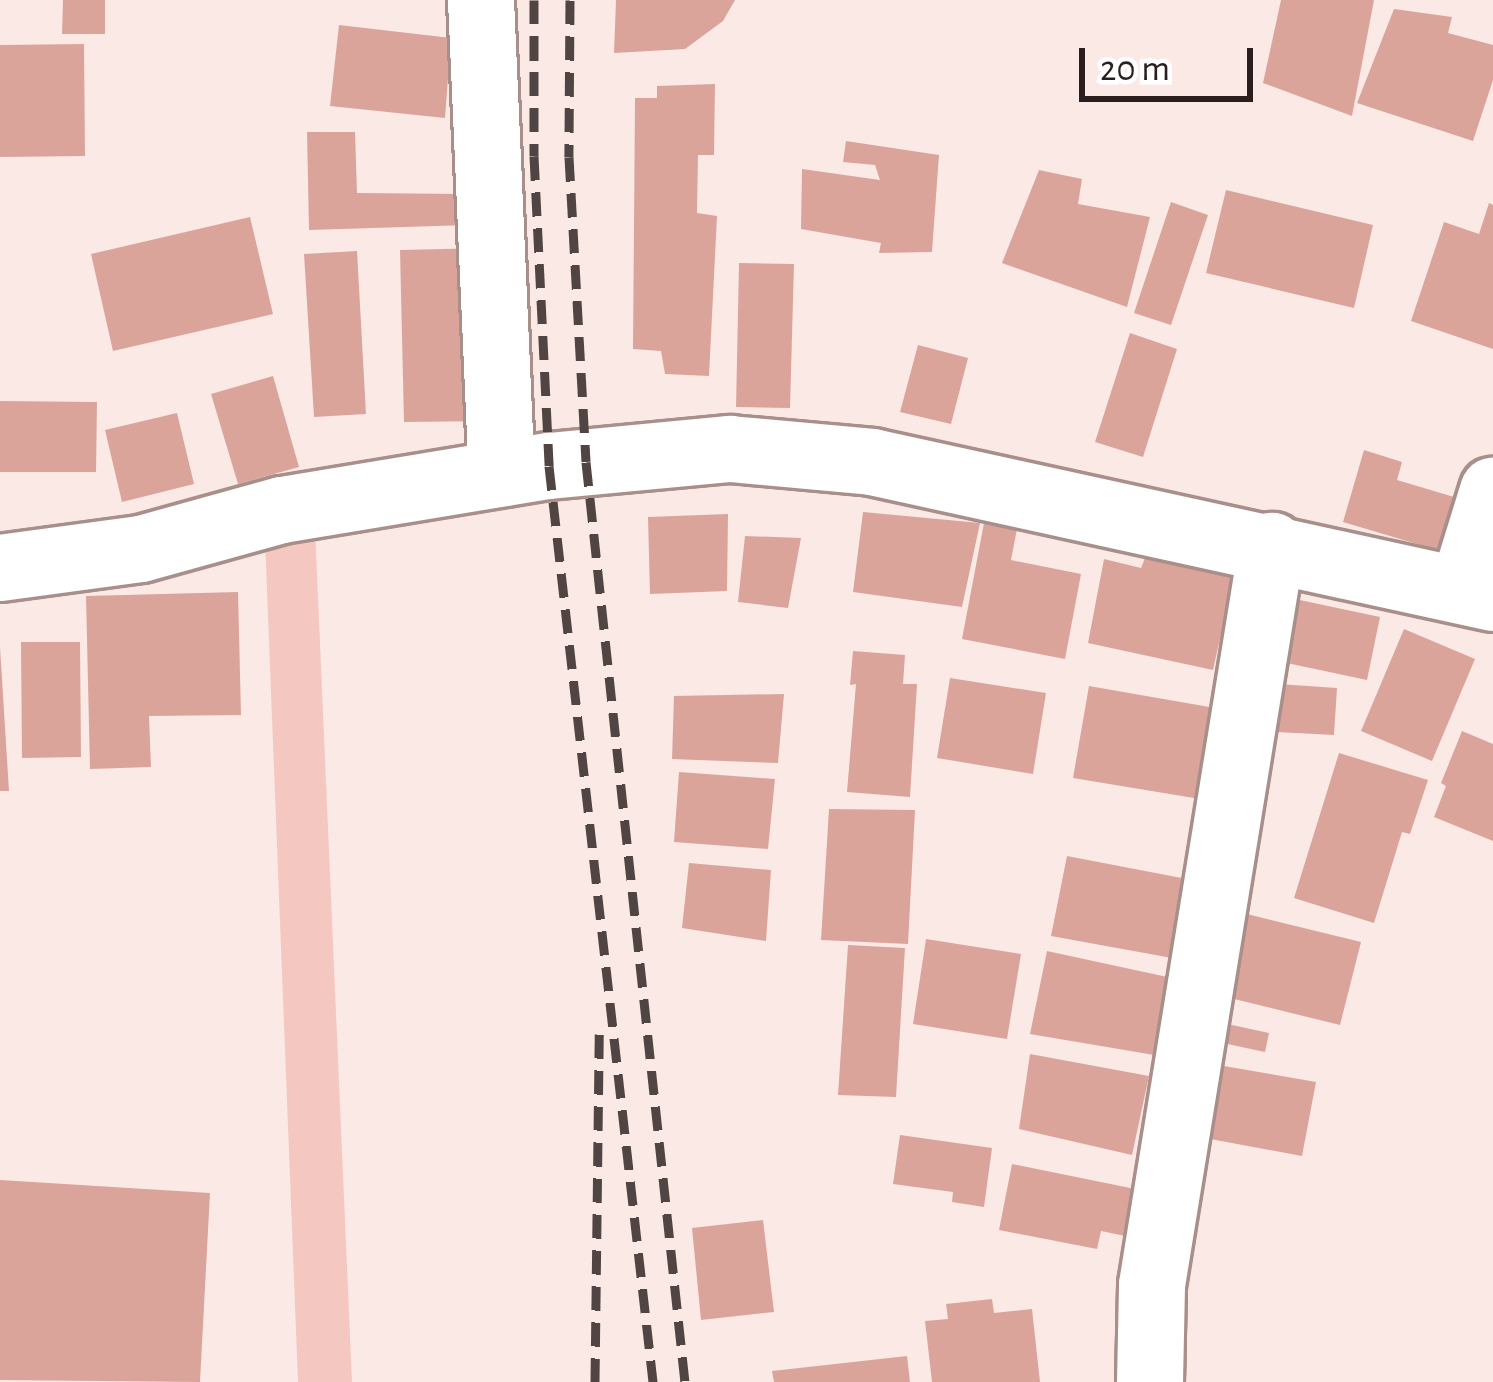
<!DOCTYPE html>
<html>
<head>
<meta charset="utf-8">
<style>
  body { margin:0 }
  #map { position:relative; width:1493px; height:1382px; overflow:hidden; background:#fbe9e6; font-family:"Alegreya Sans",sans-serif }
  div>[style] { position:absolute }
  .green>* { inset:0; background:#f4c8c0 }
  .building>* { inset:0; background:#dba49b }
  .roads { filter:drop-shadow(3px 0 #a98f8a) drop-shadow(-3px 0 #a98f8a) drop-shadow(0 3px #a98f8a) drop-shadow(0 -3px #a98f8a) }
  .minor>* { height:66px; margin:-33px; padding:0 33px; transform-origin:33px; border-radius:33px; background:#fff }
  .rail>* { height:9px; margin-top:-4.5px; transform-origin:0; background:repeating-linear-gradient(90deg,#514544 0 24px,transparent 0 36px) }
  span { translate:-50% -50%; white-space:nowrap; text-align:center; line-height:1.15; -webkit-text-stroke:12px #fff; paint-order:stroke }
  .scale { position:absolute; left:1079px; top:48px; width:174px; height:54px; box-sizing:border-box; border:6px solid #2a1f1e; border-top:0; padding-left:15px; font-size:36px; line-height:42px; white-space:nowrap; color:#2a1f1e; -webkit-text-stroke:9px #fff; paint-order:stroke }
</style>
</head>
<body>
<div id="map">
  <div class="green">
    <i style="clip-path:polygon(315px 528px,352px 1382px,298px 1382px,265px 539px)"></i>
  </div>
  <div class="building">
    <i style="clip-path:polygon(63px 0,105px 0,105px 34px,62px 34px)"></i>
    <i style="clip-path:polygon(616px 0,735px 0,723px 21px,685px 49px,614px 53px)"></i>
    <i style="clip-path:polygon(1281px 0,1374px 0,1352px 116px,1263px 83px)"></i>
    <i style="clip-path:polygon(1394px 9px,1452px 17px,1448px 33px,1493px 45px,1493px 80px,1473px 141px,1357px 103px)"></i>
    <i style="clip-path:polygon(339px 25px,451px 38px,445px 118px,330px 106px)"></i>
    <i style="clip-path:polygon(84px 44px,85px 156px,0 157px,0 45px)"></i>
    <i style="clip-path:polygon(715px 84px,714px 155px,698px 155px,697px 213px,717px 216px,709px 376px,665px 374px,661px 351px,633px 349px,635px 98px,657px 98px,657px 86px)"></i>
    <i style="clip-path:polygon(307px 132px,355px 132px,357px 193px,466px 194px,468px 225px,309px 230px)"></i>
    <i style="clip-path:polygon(846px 141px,939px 155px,932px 252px,879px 253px,881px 243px,801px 229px,802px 169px,880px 180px,875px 165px,843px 162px)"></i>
    <i style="clip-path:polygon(1039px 170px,1082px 179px,1078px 204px,1150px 217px,1127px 307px,1002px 263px)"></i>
    <i style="clip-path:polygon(1226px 190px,1373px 225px,1354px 308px,1206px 273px)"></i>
    <i style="clip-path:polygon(1171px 202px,1208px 215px,1171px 325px,1134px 313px)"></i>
    <i style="clip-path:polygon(1489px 203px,1493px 205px,1493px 349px,1411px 321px,1444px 222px,1479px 234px)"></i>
    <i style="clip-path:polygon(250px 217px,273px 314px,113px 351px,91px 254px)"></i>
    <i style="clip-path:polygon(486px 248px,490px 421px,404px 422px,400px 250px)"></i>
    <i style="clip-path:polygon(357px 251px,366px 414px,314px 417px,304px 254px)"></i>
    <i style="clip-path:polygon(739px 263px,794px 264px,790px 408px,736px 407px)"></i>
    <i style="clip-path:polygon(1130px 333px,1177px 349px,1143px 457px,1095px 442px)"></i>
    <i style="clip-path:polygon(918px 345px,968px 358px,951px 424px,900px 412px)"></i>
    <i style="clip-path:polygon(273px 376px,299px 467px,238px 484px,211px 394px)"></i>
    <i style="clip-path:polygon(0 401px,97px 402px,96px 472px,0 472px)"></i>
    <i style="clip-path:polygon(177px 413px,194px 484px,122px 502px,105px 430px)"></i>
    <i style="clip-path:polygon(1364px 450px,1402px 462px,1397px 480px,1454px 497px,1437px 550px,1343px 522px)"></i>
    <i style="clip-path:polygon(863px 512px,980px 523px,962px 607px,853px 592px)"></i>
    <i style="clip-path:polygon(728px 514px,727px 591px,650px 594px,648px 517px)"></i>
    <i style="clip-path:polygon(984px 523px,1017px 529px,1011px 560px,1081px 574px,1065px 659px,962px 639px)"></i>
    <i style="clip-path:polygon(745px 536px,801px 538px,788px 608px,738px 602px)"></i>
    <i style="clip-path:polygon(1147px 553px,1234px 575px,1213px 670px,1088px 643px,1104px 559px,1141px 568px)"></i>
    <i style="clip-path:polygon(238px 592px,241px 715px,149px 716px,151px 767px,90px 769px,86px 596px)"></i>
    <i style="clip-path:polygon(1295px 599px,1380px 617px,1367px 680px,1282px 662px)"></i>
    <i style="clip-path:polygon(1404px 629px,1475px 659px,1432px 761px,1361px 731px)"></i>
    <i style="clip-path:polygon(21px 642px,80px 642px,81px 757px,22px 758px)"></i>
    <i style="clip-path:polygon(0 647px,9px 791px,0 791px)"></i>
    <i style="clip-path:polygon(853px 651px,905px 655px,903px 684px,917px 684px,910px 797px,847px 792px,856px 684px,850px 685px)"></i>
    <i style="clip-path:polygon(950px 678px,1046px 693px,1033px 774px,937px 758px)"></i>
    <i style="clip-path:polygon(1278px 684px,1337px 688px,1334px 735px,1276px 732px)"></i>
    <i style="clip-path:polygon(1089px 686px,1215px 708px,1200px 799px,1073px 778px)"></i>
    <i style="clip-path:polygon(784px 694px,778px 763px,672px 759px,674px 696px)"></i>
    <i style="clip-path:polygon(1462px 731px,1493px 744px,1493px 841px,1434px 817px,1446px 786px,1441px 783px)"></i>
    <i style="clip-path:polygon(1339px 753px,1428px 780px,1410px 834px,1402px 832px,1374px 923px,1294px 898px)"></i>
    <i style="clip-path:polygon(679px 772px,775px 779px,768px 849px,674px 842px)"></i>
    <i style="clip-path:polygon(829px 809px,915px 810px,908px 944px,821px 940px)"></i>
    <i style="clip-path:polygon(1067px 856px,1192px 880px,1172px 958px,1051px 936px)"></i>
    <i style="clip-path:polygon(689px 863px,771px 870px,766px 941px,682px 928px)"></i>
    <i style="clip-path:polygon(1243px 913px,1361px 942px,1340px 1025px,1222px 996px)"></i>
    <i style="clip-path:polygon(926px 939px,1021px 954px,1007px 1039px,913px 1024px)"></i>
    <i style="clip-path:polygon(848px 945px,905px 948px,896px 1097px,838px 1095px)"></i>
    <i style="clip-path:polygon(1047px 951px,1172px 978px,1154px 1055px,1030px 1034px)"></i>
    <i style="clip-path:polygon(1223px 1023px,1269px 1033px,1265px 1052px,1218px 1042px)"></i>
    <i style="clip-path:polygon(1030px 1054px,1149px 1076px,1132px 1155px,1019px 1129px)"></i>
    <i style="clip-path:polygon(1218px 1065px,1316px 1082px,1302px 1156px,1205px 1138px)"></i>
    <i style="clip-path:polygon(900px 1135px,992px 1148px,984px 1207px,952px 1202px,953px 1192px,893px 1184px)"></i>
    <i style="clip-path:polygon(1012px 1164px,1145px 1191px,1135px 1238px,1101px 1231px,1097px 1249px,999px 1230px)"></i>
    <i style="clip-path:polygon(0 1180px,210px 1193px,200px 1382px,0 1380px)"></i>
    <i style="clip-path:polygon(763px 1220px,774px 1312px,701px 1320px,692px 1228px)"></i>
    <i style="clip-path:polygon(992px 1299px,994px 1313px,1032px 1309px,1040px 1382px,932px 1382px,925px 1321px,948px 1319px,946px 1304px)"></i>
    <i style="clip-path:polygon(907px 1356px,910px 1382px,774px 1382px,772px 1371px)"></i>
  </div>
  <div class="roads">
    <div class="minor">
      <i style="left:481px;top:0;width:474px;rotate:87.5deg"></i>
      <i style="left:0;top:568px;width:142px;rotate:-7.7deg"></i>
      <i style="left:141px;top:549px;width:146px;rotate:-15.5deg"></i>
      <i style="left:282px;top:510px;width:271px;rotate:-9.4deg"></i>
      <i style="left:549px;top:466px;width:182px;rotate:-5.4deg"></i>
      <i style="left:730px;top:449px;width:143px;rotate:5.2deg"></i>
      <i style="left:872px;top:462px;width:636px;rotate:12.35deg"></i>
      <i style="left:1463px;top:588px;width:102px;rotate:-72.8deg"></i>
      <i style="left:1150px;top:1382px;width:97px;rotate:-88.8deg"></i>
      <i style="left:1152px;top:1285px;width:749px;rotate:-80.78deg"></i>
    </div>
  </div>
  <div class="rail">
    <i style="left:534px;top:0;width:156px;rotate:90deg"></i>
    <i style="left:534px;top:156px;width:310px;rotate:87.2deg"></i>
    <i style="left:549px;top:466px;width:922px;rotate:83.52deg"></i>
    <i style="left:570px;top:0;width:157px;rotate:90.4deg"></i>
    <i style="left:569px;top:157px;width:305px;rotate:86.8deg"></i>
    <i style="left:586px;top:462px;width:925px;rotate:83.86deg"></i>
    <i style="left:595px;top:1382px;width:348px;rotate:-89.3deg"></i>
  </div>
  <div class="scale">20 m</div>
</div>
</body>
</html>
